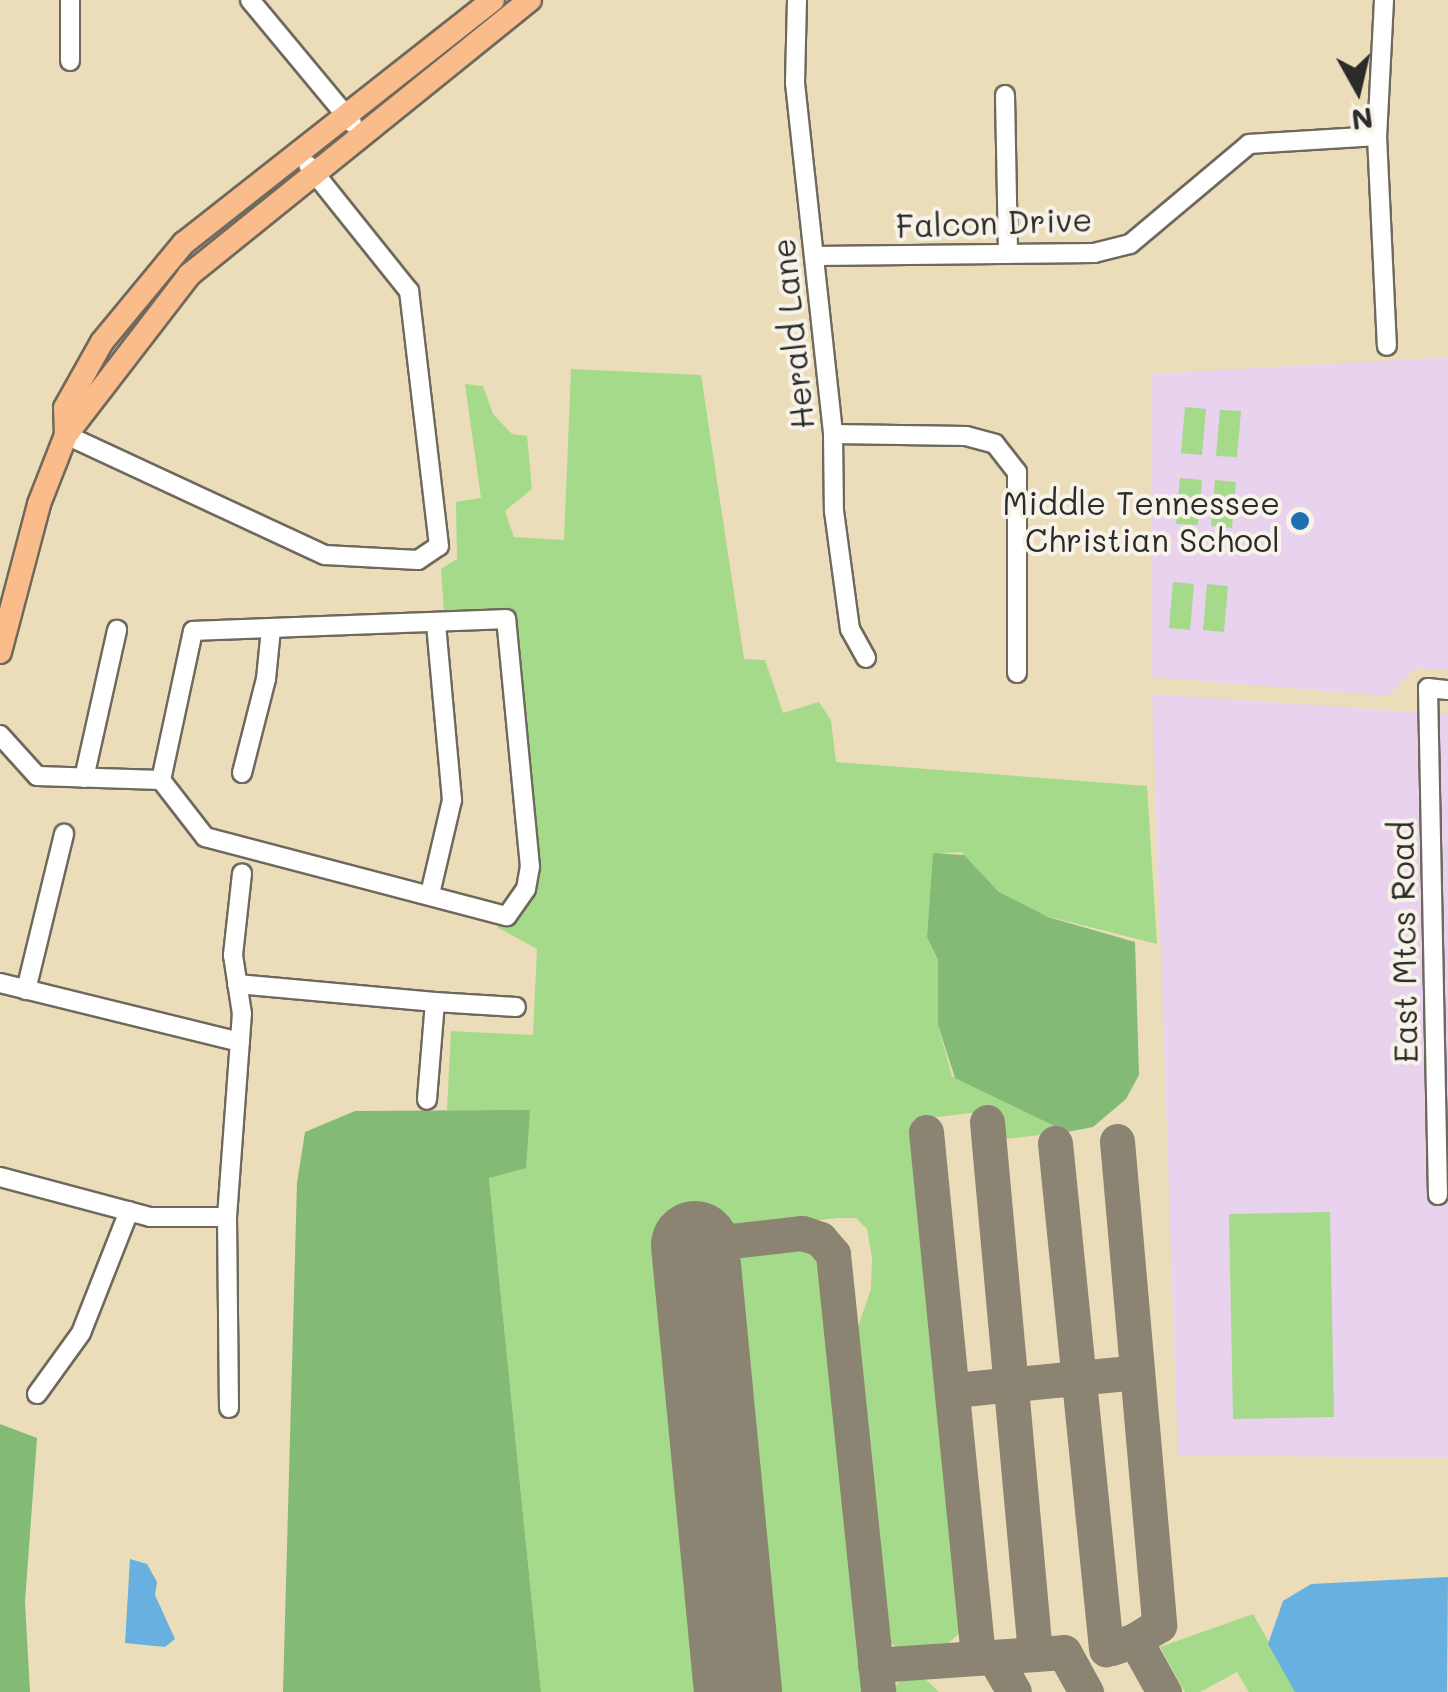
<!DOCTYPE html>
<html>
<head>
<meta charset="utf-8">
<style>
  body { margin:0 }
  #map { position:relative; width:1448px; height:1692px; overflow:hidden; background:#ecddba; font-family:Mali,sans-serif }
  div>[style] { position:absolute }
  .built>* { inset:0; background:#e8d2ee }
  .green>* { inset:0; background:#a4da8a }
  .forest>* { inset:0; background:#83ba76 }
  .water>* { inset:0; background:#68b0e0 }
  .taxiway>* { height:35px; margin:-17.5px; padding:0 17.5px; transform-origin:17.5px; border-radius:17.5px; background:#8c8472 }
  .runway>* { height:88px; margin:-44px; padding:0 44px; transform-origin:44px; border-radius:44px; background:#8c8472 }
  .roads { filter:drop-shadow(2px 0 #6f695d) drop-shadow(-2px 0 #6f695d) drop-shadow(0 2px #6f695d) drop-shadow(0 -2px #6f695d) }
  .minor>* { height:18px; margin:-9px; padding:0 9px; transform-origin:9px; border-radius:9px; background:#fff }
  .major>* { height:22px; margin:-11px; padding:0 11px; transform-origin:11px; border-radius:11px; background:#f9bc8a }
  .dots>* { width:28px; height:28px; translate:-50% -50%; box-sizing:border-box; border:5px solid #f7f3e8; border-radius:50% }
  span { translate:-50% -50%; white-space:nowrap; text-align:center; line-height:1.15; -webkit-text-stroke:8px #f7f3e8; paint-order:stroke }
  .street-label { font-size:32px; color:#2b2b2b }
  .poi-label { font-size:32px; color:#2b2b2b }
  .right { translate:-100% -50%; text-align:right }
  .north { position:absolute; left:1308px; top:40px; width:100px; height:100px; -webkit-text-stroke:8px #f7f3e8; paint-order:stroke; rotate:172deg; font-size:28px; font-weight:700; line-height:40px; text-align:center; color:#2b2b2b }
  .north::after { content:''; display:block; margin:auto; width:35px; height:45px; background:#2b2b2b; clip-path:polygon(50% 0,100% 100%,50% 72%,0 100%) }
</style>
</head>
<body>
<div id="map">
  <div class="built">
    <i style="clip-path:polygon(1448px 357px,1448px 670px,1415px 668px,1387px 696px,1151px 677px,1152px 374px)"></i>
    <i style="clip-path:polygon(1152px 694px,1448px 714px,1448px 1458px,1178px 1455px)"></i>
  </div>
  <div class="green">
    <i style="clip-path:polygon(571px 369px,701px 375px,744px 659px,765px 660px,783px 713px,819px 702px,831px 720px,836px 762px,1147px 786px,1157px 944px,1042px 915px,999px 892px,961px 852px,933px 854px,927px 937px,938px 960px,938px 1025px,952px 1076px,1067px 1132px,1004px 1139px,996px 1110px,913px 1120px,964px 1629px,940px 1651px,901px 1651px,884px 1638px,880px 1623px,854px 1338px,871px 1289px,872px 1258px,867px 1229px,856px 1218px,839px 1218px,661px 1237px,707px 1692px,541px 1692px,489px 1177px,530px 1111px,447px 1110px,451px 1031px,533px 1035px,537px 949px,497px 927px,532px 901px,539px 860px,512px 608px,444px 611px,441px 569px,457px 559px,456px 502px,481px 498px,465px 384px,483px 386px,493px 414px,512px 434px,527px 436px,532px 489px,505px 511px,514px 537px,564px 540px)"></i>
    <i style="clip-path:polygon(1185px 407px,1206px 409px,1202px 455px,1181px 453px)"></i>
    <i style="clip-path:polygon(1220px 410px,1241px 411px,1237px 457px,1216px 456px)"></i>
    <i style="clip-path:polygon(1180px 478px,1202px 480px,1198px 525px,1176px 524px)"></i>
    <i style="clip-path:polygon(1215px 480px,1236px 482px,1232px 528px,1211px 526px)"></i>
    <i style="clip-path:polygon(1173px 582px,1194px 584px,1190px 630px,1169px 628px)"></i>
    <i style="clip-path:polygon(1207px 584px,1228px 586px,1224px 632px,1203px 630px)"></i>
    <i style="clip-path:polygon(1330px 1212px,1334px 1417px,1233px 1419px,1229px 1214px)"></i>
    <i style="clip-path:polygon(792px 1243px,824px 1264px,867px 1692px,765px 1692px,724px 1271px,741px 1251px)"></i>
    <i style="clip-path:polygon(1253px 1614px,1297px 1692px,1249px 1692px,1237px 1672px,1200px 1692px,1185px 1692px,1160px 1647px)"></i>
    <i style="clip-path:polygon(907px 1673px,922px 1676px,939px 1692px,890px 1692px)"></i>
  </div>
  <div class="forest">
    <i style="clip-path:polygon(933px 853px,964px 855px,999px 892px,1048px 917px,1135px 942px,1139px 1075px,1126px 1099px,1093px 1127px,1067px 1132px,955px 1078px,938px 1025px,938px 960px,927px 937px)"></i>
    <i style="clip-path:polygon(530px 1110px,526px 1168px,489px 1178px,541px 1692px,283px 1692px,297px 1183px,305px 1132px,355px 1111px)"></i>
    <i style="clip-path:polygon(0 1424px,37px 1438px,25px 1602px,30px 1692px,0 1692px)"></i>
  </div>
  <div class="water">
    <i style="clip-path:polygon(130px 1559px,147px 1564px,157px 1582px,155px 1595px,175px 1639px,165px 1647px,125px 1643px)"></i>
    <i style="clip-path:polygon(1448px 1577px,1447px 1692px,1295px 1692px,1268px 1644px,1283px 1601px,1311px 1584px)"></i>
  </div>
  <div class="taxiway">
    <i style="left:987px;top:1122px;width:534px;rotate:84.84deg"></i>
    <i style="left:926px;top:1132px;width:528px;rotate:84.34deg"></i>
    <i style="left:1117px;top:1141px;width:486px;rotate:85deg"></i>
    <i style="left:1159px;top:1625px;width:28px;rotate:148deg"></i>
    <i style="left:1055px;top:1143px;width:509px;rotate:84.24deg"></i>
    <i style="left:695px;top:1245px;width:108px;rotate:-6.4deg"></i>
    <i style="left:802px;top:1233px;width:19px;rotate:18deg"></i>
    <i style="left:820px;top:1239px;width:20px;rotate:49deg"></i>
    <i style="left:833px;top:1254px;width:440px;rotate:84.1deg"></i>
    <i style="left:954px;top:1390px;width:184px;rotate:-5.6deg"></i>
    <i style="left:1112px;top:1648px;width:24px;rotate:-19deg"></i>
    <i style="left:1135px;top:1640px;width:60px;rotate:60.9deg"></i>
    <i style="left:994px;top:1657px;width:40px;rotate:60.3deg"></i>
    <i style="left:875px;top:1665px;width:189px;rotate:-3.9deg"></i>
    <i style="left:1064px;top:1652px;width:46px;rotate:61.2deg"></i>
  </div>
  <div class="runway">
    <i style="left:695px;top:1245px;width:449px;rotate:84.5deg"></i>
  </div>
  <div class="roads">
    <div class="minor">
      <i style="left:70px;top:0;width:61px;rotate:90deg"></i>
      <i style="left:250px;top:0;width:160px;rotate:50.3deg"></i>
      <i style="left:797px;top:0;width:83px;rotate:91.4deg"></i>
      <i style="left:795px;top:83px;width:353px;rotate:83.8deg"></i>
      <i style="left:833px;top:434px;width:77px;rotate:89.3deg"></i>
      <i style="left:834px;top:511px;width:119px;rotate:82.3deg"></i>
      <i style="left:850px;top:629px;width:33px;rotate:61deg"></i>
      <i style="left:1384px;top:0;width:136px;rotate:92.9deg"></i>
      <i style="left:1377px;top:136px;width:210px;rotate:87.3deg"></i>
      <i style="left:1005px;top:95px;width:159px;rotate:88.9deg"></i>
      <i style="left:816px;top:256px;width:278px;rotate:-0.6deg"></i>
      <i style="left:1094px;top:253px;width:37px;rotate:-14deg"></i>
      <i style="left:1130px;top:244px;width:155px;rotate:-40deg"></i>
      <i style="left:1249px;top:144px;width:128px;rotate:-3.6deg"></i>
      <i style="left:833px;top:434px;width:133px;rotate:0.9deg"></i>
      <i style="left:966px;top:436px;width:30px;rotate:15deg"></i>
      <i style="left:995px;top:444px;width:36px;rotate:52deg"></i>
      <i style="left:1017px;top:472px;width:201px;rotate:90deg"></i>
      <i style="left:66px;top:435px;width:285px;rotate:24.9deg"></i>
      <i style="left:325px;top:555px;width:93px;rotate:3.1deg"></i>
      <i style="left:418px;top:560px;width:25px;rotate:-34deg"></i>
      <i style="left:439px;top:546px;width:257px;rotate:-96.7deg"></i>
      <i style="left:409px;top:291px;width:161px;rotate:-128.7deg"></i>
      <i style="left:0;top:735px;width:55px;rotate:47.9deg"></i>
      <i style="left:37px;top:776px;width:124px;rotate:1.8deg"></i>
      <i style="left:161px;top:780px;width:72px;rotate:52.3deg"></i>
      <i style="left:205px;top:837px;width:312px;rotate:14.7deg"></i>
      <i style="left:507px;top:916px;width:33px;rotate:-55deg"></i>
      <i style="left:526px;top:889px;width:22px;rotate:-80deg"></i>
      <i style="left:530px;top:867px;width:249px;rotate:-95.5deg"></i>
      <i style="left:506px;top:619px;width:313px;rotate:177.8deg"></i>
      <i style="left:193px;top:631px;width:152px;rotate:102.1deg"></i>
      <i style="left:242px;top:773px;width:97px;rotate:-75.7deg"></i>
      <i style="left:266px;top:679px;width:50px;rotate:-84.3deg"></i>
      <i style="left:84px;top:778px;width:152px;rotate:-77.4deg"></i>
      <i style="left:430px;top:894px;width:97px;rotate:-76.8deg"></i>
      <i style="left:452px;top:800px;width:176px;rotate:-95.2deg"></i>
      <i style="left:0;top:983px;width:247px;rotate:13.8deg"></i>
      <i style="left:237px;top:984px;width:199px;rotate:5.2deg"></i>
      <i style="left:435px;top:1002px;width:98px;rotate:94.7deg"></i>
      <i style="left:26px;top:990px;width:161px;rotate:-76.3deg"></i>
      <i style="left:435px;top:1002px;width:81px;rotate:3.5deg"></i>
      <i style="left:0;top:1177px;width:155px;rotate:14.9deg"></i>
      <i style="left:150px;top:1217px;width:77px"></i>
      <i style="left:1438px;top:1195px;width:507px;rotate:-91.13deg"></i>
      <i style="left:1428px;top:688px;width:20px;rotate:6deg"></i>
      <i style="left:37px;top:1394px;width:75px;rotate:-54.2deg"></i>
      <i style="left:81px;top:1333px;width:131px;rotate:-68.5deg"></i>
      <i style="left:229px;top:1408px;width:191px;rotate:-90.6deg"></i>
      <i style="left:227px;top:1217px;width:204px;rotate:-85.8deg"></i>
      <i style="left:242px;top:1014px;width:60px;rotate:-98.7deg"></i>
      <i style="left:233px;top:955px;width:82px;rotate:-83.7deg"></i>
    </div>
    <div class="major">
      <i style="left:66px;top:435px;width:202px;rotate:-52.4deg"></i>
      <i style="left:189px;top:275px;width:438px;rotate:-38.9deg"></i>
      <i style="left:0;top:652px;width:153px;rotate:-75.2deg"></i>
      <i style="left:39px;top:504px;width:74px;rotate:-68.6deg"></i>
      <i style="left:66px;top:435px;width:27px;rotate:-92deg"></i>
      <i style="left:65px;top:408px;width:76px;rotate:-60.7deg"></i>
      <i style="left:102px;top:342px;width:129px;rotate:-50.4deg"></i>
      <i style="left:184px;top:243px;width:393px;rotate:-38.2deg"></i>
    </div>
  </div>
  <div class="dots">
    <i style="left:1300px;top:521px;background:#1f6fb2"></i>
  </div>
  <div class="street-label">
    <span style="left:994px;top:222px;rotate:-2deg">Falcon Drive</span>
    <span style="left:792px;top:334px;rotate:-96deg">Herald Lane</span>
    <span style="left:1403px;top:942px;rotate:-91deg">East Mtcs Road</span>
  </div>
  <div class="poi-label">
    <span class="right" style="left:1280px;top:521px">Middle Tennessee<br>Christian School</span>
  </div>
  <div class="north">N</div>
</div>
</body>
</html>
